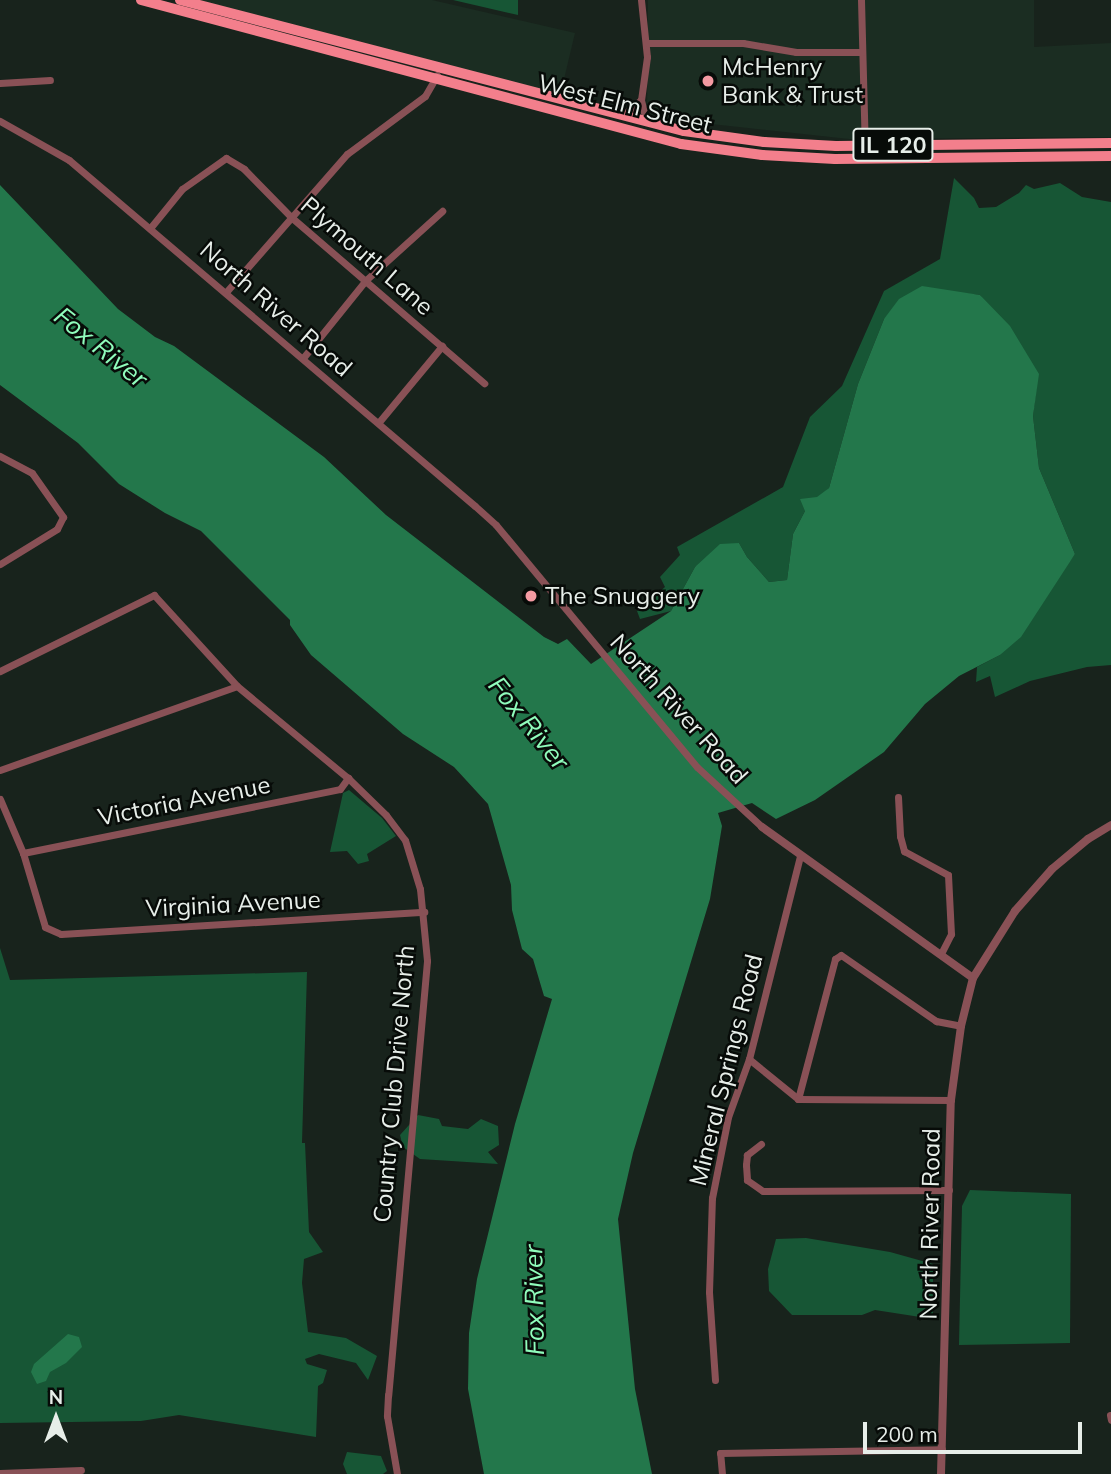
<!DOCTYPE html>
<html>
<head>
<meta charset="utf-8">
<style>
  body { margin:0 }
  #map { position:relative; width:1111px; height:1474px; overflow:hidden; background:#18231c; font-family:Mulish,sans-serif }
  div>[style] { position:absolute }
  .built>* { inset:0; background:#1b2d22 }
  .green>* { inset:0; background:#175635 }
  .water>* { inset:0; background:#23774b }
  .minor>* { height:7px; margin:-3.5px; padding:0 3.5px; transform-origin:3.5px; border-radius:3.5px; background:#895156 }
  .tertiary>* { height:8px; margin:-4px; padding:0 4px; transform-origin:4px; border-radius:4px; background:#895156 }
  .primary>* { height:10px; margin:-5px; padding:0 5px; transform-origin:5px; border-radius:5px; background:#f37f8c }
  .dots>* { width:19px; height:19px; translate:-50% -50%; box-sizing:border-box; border:4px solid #070b08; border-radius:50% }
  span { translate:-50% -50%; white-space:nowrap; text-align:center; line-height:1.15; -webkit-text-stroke:5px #070b08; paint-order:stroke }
  .shield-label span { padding:2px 5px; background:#070b08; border:2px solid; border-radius:5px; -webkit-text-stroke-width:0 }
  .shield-label { font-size:23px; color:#e7eee9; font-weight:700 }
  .poi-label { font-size:24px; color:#e7eee9 }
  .left { translate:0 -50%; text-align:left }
  .street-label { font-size:24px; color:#e7eee9 }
  .water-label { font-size:26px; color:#90fdbc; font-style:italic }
  .north { position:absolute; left:21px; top:1383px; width:70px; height:70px; -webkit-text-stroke:5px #070b08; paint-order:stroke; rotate:0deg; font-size:19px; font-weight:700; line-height:28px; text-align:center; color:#e7eee9 }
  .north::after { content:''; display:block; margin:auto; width:24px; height:32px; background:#e7eee9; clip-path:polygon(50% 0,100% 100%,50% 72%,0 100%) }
  .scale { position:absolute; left:863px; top:1422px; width:219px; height:32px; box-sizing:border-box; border:4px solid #e7eee9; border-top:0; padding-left:9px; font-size:21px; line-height:24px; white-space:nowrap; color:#e7eee9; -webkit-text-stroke:5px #070b08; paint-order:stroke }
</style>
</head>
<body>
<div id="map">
  <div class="built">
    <i style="clip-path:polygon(188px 0,432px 0,575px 33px,560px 96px)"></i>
    <i style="clip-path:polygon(648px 0,1034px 0,1034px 47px,1111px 43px,1111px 137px,849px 139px,647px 117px)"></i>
  </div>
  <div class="green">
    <i style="clip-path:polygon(453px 0,518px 0,518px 15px)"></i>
    <i style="clip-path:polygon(954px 178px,974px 198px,979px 208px,996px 207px,1019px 193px,1026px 185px,1034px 189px,1060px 183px,1082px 197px,1111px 202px,1111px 665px,1087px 667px,1030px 681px,995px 697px,990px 676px,976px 682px,977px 667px,1000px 655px,1075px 554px,1039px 468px,1033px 416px,1038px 374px,980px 295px,951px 292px,884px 319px,858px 384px,829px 488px,805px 511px,793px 534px,787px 580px,769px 582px,747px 557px,739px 543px,695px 567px,671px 611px,640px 619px,637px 611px,665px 587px,660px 577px,680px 555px,677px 547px,783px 487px,810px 417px,842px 386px,884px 291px,940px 259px)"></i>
    <i style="clip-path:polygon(349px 790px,382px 818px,396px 836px,367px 854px,369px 861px,358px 864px,347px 851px,330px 852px,343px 793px)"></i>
    <i style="clip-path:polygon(0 948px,10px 980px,307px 972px,302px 1143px,305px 1143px,309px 1232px,323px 1252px,304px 1259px,302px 1283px,308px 1332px,346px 1338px,377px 1356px,368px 1380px,356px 1363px,319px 1354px,305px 1359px,307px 1364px,327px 1370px,323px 1383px,318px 1386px,316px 1437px,179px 1415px,141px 1421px,0 1423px)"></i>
    <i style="clip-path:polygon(418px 1115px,439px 1119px,442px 1126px,468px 1129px,481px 1119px,498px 1126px,499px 1145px,488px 1152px,498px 1164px,420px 1159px,403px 1147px,400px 1135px)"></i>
    <i style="clip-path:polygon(970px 1190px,1071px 1194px,1070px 1343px,959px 1345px,962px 1206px)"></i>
    <i style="clip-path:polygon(806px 1238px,890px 1252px,933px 1264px,933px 1319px,875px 1310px,862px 1315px,792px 1315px,769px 1291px,768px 1269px,776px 1239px)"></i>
    <i style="clip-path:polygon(347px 1452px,381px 1456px,387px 1471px,383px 1474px,347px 1474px,343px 1464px)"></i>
  </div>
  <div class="water">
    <i style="clip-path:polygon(0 185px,118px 309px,155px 337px,174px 346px,324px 457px,386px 515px,544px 637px,558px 644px,567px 639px,591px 664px,671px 611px,695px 567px,720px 544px,739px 543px,747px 557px,769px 582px,787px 580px,793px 534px,805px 511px,800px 499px,817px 497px,829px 488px,858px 384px,884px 319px,899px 299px,922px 286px,980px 295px,1010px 326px,1039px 374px,1033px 416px,1039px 468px,1075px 554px,1021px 637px,1000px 655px,959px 676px,925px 704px,884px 752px,815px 800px,776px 819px,752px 803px,718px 813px,722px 826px,710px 899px,633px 1153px,618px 1219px,635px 1389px,652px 1474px,484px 1474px,468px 1389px,469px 1333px,477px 1279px,515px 1124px,552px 999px,544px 996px,533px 959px,522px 949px,512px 910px,511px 885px,488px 804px,454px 767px,403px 734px,311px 655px,290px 625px,290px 620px,201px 531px,165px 513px,119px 484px,78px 443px,0 385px)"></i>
    <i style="clip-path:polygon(68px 1334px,79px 1337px,82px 1347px,66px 1363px,50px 1372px,46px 1381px,37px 1384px,31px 1372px,34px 1364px)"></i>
  </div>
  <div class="minor">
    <i style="left:641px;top:0;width:57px;rotate:84deg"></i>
    <i style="left:647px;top:57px;width:43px;rotate:97.9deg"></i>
    <i style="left:641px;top:100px;width:12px;rotate:76deg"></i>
    <i style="left:644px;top:112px;width:11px;rotate:52deg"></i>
    <i style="left:861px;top:0;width:158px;rotate:88.5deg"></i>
    <i style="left:647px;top:43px;width:96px"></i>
    <i style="left:743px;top:43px;width:54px;rotate:9.6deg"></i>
    <i style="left:796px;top:52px;width:66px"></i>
    <i style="left:0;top:83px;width:50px;rotate:-3.4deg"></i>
    <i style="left:623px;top:115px;width:23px;rotate:-40deg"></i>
    <i style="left:0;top:121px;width:79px;rotate:29.5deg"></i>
    <i style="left:69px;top:160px;width:533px;rotate:40.44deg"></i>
    <i style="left:475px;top:506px;width:28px;rotate:42deg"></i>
    <i style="left:496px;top:525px;width:315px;rotate:50.3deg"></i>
    <i style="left:697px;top:767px;width:88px;rotate:42.7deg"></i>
    <i style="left:151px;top:227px;width:49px;rotate:-50.8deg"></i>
    <i style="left:182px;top:189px;width:54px;rotate:-35.2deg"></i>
    <i style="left:226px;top:158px;width:21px;rotate:31deg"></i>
    <i style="left:244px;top:169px;width:67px;rotate:45.6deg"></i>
    <i style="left:291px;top:217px;width:255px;rotate:40.7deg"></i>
    <i style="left:227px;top:291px;width:182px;rotate:-48.8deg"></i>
    <i style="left:347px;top:154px;width:97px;rotate:-36.6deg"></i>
    <i style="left:425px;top:96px;width:24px;rotate:-60deg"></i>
    <i style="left:303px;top:358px;width:100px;rotate:-51.1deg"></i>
    <i style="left:366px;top:280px;width:103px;rotate:-42.2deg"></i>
    <i style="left:379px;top:422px;width:99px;rotate:-50.3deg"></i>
    <i style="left:0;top:456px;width:36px;rotate:28deg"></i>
    <i style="left:32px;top:473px;width:54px;rotate:54.8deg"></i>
    <i style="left:63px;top:517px;width:13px;rotate:117deg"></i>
    <i style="left:57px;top:529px;width:67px;rotate:148.4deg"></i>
    <i style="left:0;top:671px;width:172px;rotate:-26.3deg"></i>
    <i style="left:154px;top:595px;width:123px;rotate:47.6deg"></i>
    <i style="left:237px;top:686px;width:144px;rotate:39.7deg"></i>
    <i style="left:348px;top:778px;width:53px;rotate:44.2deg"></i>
    <i style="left:386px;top:815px;width:31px;rotate:53deg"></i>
    <i style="left:405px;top:840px;width:51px;rotate:73deg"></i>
    <i style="left:420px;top:889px;width:72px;rotate:84.4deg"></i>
    <i style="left:427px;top:961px;width:436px;rotate:95.1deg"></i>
    <i style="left:388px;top:1395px;width:21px;rotate:93deg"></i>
    <i style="left:387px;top:1416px;width:59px;rotate:80.2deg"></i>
    <i style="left:0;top:770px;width:251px;rotate:-19.5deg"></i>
    <i style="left:898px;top:797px;width:39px;rotate:87deg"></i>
    <i style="left:900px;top:836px;width:16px;rotate:75deg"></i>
    <i style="left:904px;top:851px;width:50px;rotate:28.6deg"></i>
    <i style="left:948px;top:875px;width:59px;rotate:87.1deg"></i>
    <i style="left:951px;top:934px;width:22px;rotate:117deg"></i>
    <i style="left:0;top:799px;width:59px;rotate:66.9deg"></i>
    <i style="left:23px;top:853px;width:77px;rotate:73.4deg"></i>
    <i style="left:45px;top:927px;width:17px;rotate:24deg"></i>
    <i style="left:61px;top:934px;width:364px;rotate:-3.5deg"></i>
    <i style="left:23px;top:853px;width:323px;rotate:-11.4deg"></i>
    <i style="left:340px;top:789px;width:14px;rotate:-54deg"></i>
    <i style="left:749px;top:1059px;width:63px;rotate:39.2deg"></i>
    <i style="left:798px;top:1099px;width:145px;rotate:-75.2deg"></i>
    <i style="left:835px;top:959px;width:7px;rotate:-34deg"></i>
    <i style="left:841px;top:955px;width:116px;rotate:34.8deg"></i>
    <i style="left:936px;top:1021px;width:25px;rotate:11deg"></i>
    <i style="left:798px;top:1099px;width:153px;rotate:0.4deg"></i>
    <i style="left:761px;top:1144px;width:18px;rotate:142deg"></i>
    <i style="left:747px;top:1155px;width:10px;rotate:96deg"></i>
    <i style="left:746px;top:1165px;width:15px;rotate:86deg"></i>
    <i style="left:747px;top:1180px;width:19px;rotate:35deg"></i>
    <i style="left:763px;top:1191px;width:186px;rotate:-0.3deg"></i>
    <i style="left:715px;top:1380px;width:88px;rotate:-93.9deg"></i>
    <i style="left:709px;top:1292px;width:94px;rotate:-88.2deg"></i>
    <i style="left:712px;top:1198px;width:83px;rotate:-78.8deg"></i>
    <i style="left:728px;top:1117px;width:62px;rotate:-70.1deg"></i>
    <i style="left:749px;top:1059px;width:209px;rotate:-75.9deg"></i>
    <i style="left:1110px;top:1415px;width:5px;rotate:79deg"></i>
    <i style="left:0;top:1473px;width:81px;rotate:-2.1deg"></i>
    <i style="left:722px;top:1474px;width:21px;rotate:-95deg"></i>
    <i style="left:720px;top:1453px;width:222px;rotate:-1deg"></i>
  </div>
  <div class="tertiary">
    <i style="left:762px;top:827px;width:259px;rotate:35.6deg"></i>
    <i style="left:941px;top:1474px;width:374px;rotate:-88.5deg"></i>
    <i style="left:951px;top:1100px;width:75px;rotate:-82.3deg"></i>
    <i style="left:961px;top:1026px;width:49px;rotate:-76deg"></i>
    <i style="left:973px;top:978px;width:79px;rotate:-57.9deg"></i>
    <i style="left:1015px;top:911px;width:56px;rotate:-48.6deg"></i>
    <i style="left:1052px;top:869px;width:47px;rotate:-39.8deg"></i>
    <i style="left:1088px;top:839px;width:27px;rotate:-31deg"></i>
  </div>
  <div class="primary">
    <i style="left:141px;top:0;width:559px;rotate:14.93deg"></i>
    <i style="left:681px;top:144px;width:82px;rotate:7.7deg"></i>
    <i style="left:762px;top:155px;width:73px;rotate:3.1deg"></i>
    <i style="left:835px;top:159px;width:276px;rotate:-0.6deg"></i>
    <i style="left:180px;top:0;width:521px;rotate:14.57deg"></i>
    <i style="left:684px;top:131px;width:81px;rotate:7.8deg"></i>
    <i style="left:764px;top:142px;width:72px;rotate:3.2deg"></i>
    <i style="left:836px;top:146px;width:275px;rotate:-0.6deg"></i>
  </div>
  <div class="dots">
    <i style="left:708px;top:81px;background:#f49aa2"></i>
    <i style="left:531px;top:596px;background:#f49aa2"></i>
  </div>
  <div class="shield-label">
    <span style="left:893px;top:145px">IL 120</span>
  </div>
  <div class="poi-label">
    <span class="left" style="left:722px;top:81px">McHenry<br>Bank &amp; Trust</span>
    <span class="left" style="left:545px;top:596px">The Snuggery</span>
  </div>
  <div class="street-label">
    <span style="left:625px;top:104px;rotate:14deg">West Elm Street</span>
    <span style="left:367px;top:256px;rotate:41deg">Plymouth Lane</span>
    <span style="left:276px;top:309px;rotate:41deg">North River Road</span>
    <span style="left:679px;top:709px;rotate:48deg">North River Road</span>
    <span style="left:184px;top:801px;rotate:-11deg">Victoria Avenue</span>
    <span style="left:233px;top:904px;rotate:-3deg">Virginia Avenue</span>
    <span style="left:726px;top:1070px;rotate:-76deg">Mineral Springs Road</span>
    <span style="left:394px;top:1084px;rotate:-85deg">Country Club Drive North</span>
    <span style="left:930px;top:1224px;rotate:-89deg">North River Road</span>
  </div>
  <div class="water-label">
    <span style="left:101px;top:347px;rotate:39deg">Fox River</span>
    <span style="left:529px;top:723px;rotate:51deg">Fox River</span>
    <span style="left:534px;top:1300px;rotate:-91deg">Fox River</span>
  </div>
  <div class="north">N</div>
  <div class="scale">200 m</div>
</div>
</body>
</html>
